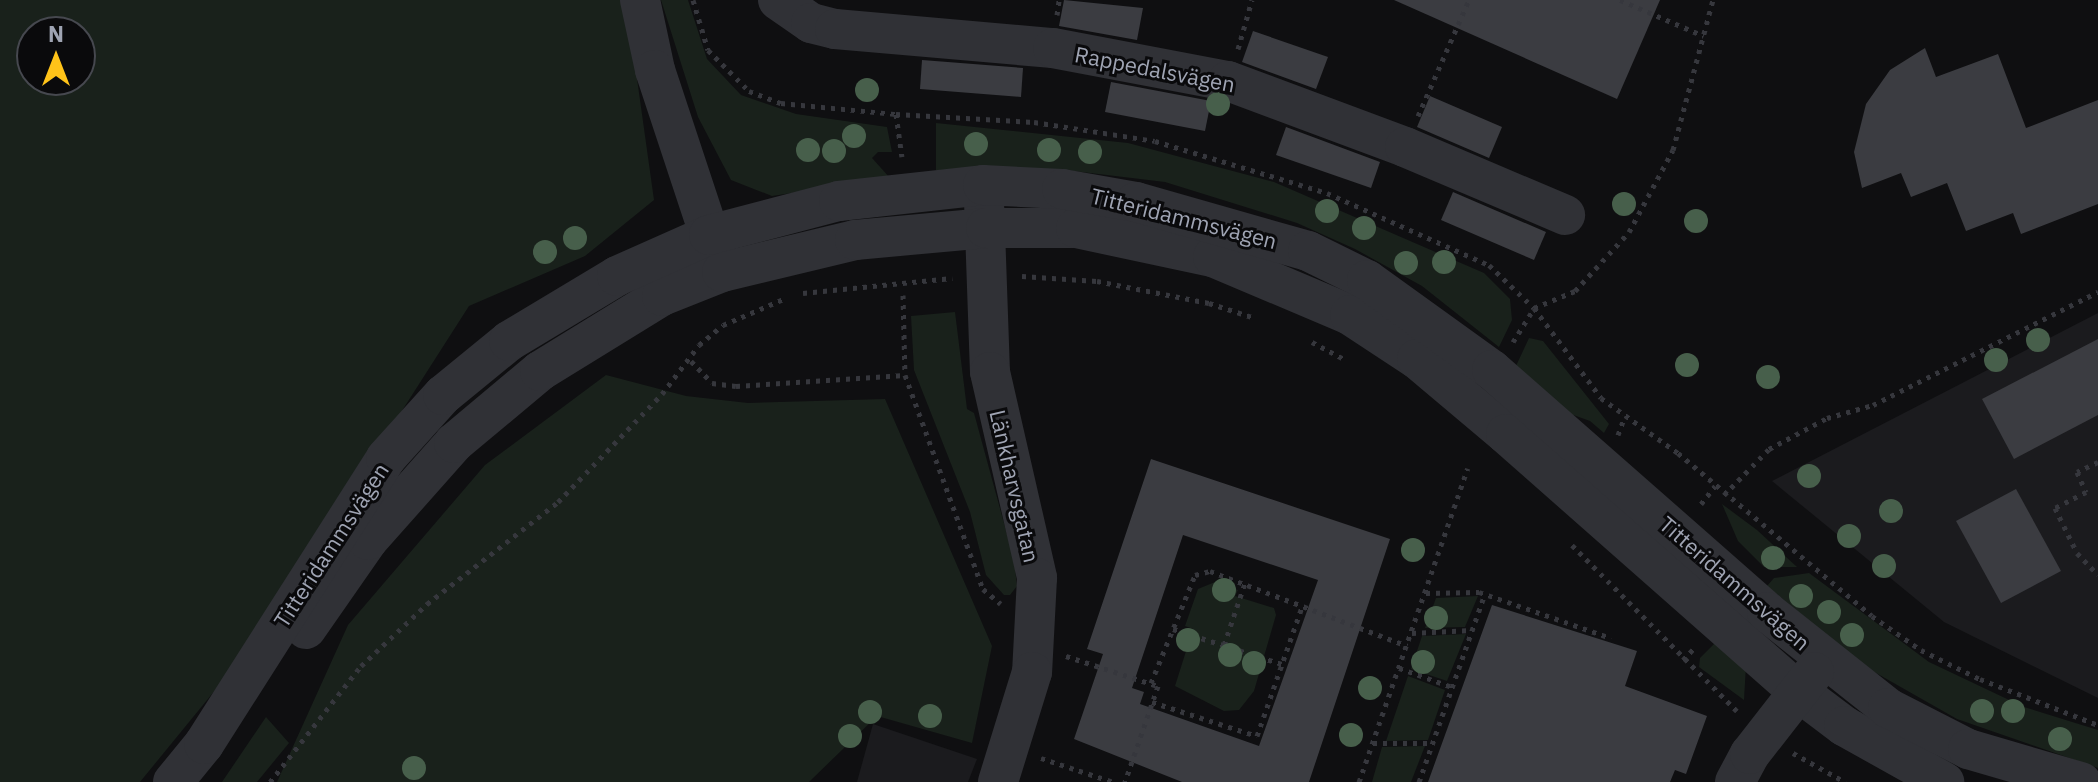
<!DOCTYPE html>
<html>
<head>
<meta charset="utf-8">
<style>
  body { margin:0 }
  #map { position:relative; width:2098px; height:782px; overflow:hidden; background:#0f0f11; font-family:"IBM Plex Sans",sans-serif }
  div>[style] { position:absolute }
  .built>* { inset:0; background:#1b1b1e }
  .green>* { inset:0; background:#19211b }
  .building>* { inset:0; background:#3b3c41 }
  .path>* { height:5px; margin-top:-2.5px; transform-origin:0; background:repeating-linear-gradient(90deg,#36373d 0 4px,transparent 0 10px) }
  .minor>* { height:40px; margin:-20px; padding:0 20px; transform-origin:20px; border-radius:20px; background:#303136 }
  .trees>* { width:24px; height:24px; margin:-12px; border-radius:50%; background:#475f4b }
  span { translate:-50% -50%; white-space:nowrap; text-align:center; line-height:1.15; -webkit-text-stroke:6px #0a0a0c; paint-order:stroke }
  .street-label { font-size:22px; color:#9fa4b3 }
  .north { position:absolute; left:16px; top:16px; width:80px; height:80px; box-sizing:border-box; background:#0a0a0c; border:2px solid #46484f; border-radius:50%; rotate:0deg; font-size:22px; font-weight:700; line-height:32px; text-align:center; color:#9fa4b3 }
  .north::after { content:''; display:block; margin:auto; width:28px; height:36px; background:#ffc319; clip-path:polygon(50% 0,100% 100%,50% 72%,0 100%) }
</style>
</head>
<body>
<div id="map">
  <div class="built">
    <i style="clip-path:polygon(2098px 313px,2098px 698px,1944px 622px,1772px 481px)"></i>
    <i style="clip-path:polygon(873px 724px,977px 759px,968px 782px,857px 782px)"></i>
  </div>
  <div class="green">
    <i style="clip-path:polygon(evenodd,0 0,626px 0,654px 200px,585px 256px,469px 306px,252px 645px,140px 782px,0 782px,0 0,32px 32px,80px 32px,80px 80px,32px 80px,32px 32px)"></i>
    <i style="clip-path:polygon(661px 0,688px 0,707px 59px,741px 95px,796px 114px,887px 127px,892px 152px,878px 152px,872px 158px,890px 178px,772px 196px,731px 180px,698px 117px)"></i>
    <i style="clip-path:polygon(936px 123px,1128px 143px,1274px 182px,1484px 273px,1510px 299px,1512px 320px,1499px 347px,1422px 286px,1355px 249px,1297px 223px,1165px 182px,1057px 169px,936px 170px)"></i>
    <i style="clip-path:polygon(955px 312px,967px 409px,974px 413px,1014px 560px,1017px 586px,1010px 595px,1004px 595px,986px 575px,970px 512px,914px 370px,911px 316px)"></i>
    <i style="clip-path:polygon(1529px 338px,1543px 341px,1609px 424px,1604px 433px,1590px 421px,1565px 412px,1515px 368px)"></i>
    <i style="clip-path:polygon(606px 375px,686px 396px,748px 403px,885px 399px,992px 646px,972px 743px,877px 716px,809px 782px,277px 782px,348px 625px,485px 465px)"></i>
    <i style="clip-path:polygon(1722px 504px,1757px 530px,1797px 567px,1764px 567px,1738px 541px)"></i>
    <i style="clip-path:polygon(1809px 573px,1929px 662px,2024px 707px,2098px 730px,2098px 768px,1957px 719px,1862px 665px,1767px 586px,1774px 578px)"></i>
    <i style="clip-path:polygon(1215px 582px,1238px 590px,1235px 596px,1274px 608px,1276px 615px,1254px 691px,1239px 710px,1224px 711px,1175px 686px,1193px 629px,1185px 626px,1198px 589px)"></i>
    <i style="clip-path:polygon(1478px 596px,1465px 627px,1425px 628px,1436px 598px)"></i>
    <i style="clip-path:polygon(1466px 634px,1447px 681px,1411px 669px,1422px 636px)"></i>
    <i style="clip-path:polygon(1719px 639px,1746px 665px,1744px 700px,1699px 667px,1700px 658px)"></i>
    <i style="clip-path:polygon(1408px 676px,1445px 690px,1428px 740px,1386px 741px)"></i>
    <i style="clip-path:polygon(266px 717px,289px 743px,257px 782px,222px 782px)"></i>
    <i style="clip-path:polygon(1425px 746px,1411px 782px,1372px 782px,1382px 747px)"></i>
  </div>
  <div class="building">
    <i style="clip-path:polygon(1064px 0,1143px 8px,1137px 40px,1059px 26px)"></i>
    <i style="clip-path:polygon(1394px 0,1660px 0,1617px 99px)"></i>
    <i style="clip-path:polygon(1253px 31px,1328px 57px,1316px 89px,1242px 62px)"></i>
    <i style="clip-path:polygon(1925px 48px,1936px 77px,1998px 54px,2026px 128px,2098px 100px,2098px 204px,2021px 234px,2013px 213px,1966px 231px,1947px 183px,1911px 197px,1901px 173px,1862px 188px,1854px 152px,1866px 104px,1890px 70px)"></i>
    <i style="clip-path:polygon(922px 60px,1023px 68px,1021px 97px,920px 89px)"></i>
    <i style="clip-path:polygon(1111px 82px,1211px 101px,1205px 131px,1105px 112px)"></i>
    <i style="clip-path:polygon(1430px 96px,1502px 127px,1489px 158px,1417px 127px)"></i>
    <i style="clip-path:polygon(1286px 127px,1380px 162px,1371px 188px,1276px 155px)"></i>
    <i style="clip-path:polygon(1453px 192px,1546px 232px,1534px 260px,1441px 220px)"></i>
    <i style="clip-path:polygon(2098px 339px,2098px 415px,2014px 459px,1982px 399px)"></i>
    <i style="clip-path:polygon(evenodd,1151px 459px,1390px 539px,1309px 782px,1182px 782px,1074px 739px,1103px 654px,1087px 649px,1151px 459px,1183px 535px,1318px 580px,1259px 746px,1140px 704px,1144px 692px,1132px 688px,1183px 535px)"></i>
    <i style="clip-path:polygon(2016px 489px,2061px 571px,2001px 603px,1956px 521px)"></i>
    <i style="clip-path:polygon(1492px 605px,1637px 651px,1625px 686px,1707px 716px,1686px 774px,1675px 770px,1670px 782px,1428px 782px)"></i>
  </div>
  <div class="path">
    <i style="left:693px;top:0;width:52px;rotate:73.3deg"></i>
    <i style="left:708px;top:50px;width:58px;rotate:45deg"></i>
    <i style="left:749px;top:91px;width:34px;rotate:21deg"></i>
    <i style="left:781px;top:103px;width:116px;rotate:5.5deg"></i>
    <i style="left:896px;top:114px;width:43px;rotate:82.1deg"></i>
    <i style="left:1620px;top:0;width:91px;rotate:23.2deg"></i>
    <i style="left:1057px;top:15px;width:15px;rotate:-82deg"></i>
    <i style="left:1238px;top:49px;width:51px;rotate:-74.1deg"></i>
    <i style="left:896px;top:114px;width:138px;rotate:3.3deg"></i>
    <i style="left:1034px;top:122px;width:122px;rotate:8.9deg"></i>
    <i style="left:1155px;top:141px;width:180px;rotate:16.8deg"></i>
    <i style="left:1327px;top:193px;width:177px;rotate:24deg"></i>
    <i style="left:1489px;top:265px;width:62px;rotate:43.7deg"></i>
    <i style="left:1534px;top:308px;width:112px;rotate:53.3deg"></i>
    <i style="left:1601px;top:398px;width:95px;rotate:35.5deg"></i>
    <i style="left:1678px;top:453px;width:253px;rotate:40deg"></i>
    <i style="left:1872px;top:616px;width:60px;rotate:34.8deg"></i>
    <i style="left:1921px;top:650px;width:66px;rotate:26.2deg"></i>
    <i style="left:1980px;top:679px;width:127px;rotate:21.3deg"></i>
    <i style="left:1418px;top:116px;width:127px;rotate:-66.3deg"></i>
    <i style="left:1022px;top:276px;width:75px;rotate:3.8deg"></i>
    <i style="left:1097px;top:281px;width:114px;rotate:11.1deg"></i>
    <i style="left:1209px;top:303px;width:48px;rotate:18.1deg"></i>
    <i style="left:803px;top:293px;width:150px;rotate:-5.7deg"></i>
    <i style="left:903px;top:295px;width:80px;rotate:88.6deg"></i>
    <i style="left:905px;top:375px;width:228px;rotate:70deg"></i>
    <i style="left:983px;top:589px;width:23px;rotate:40deg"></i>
    <i style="left:1312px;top:342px;width:38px;rotate:28deg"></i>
    <i style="left:1513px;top:342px;width:40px;rotate:-58deg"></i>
    <i style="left:1534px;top:308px;width:44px;rotate:-22.5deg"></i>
    <i style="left:1575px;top:291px;width:80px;rotate:-47.5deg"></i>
    <i style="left:1629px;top:232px;width:93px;rotate:-61.8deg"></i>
    <i style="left:1673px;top:150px;width:155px;rotate:-75.1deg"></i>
    <i style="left:691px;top:361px;width:30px;rotate:46deg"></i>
    <i style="left:712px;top:383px;width:24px;rotate:7deg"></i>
    <i style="left:736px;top:386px;width:169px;rotate:-3.7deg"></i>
    <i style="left:1618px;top:435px;width:20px;rotate:-70deg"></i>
    <i style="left:2098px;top:462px;width:23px;rotate:155deg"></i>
    <i style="left:2077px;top:472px;width:22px;rotate:66deg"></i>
    <i style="left:2086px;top:492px;width:35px;rotate:153deg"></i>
    <i style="left:2055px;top:508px;width:50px;rotate:63.9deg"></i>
    <i style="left:2077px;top:553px;width:30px;rotate:46deg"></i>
    <i style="left:1724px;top:495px;width:64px;rotate:-45.6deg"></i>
    <i style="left:1769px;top:449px;width:66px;rotate:-28.1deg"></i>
    <i style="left:1827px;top:418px;width:48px;rotate:-15.8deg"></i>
    <i style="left:1873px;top:405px;width:252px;rotate:-26.7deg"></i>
    <i style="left:1701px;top:504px;width:23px;rotate:-52deg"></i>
    <i style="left:1572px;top:545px;width:234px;rotate:45.2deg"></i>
    <i style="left:1426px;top:593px;width:53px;rotate:-1.1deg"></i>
    <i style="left:1479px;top:592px;width:140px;rotate:19.2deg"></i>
    <i style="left:1173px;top:629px;width:114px;rotate:17.8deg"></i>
    <i style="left:1412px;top:633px;width:60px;rotate:-2.9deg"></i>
    <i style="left:1224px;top:645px;width:65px;rotate:-71.3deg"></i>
    <i style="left:1066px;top:656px;width:97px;rotate:18.1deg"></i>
    <i style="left:1158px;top:686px;width:102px;rotate:109deg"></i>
    <i style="left:1683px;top:660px;width:19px;rotate:-47deg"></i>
    <i style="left:1399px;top:668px;width:56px;rotate:19.7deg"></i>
    <i style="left:1151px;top:683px;width:117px;rotate:-67.8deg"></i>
    <i style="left:1195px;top:575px;width:16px;rotate:-15deg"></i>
    <i style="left:1210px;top:571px;width:211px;rotate:20.8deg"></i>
    <i style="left:1152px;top:702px;width:110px;rotate:17.9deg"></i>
    <i style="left:1257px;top:736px;width:137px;rotate:-70.8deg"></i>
    <i style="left:1373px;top:743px;width:59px"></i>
    <i style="left:1793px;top:753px;width:60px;rotate:29.1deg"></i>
    <i style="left:1041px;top:758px;width:76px;rotate:18.4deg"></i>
    <i style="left:270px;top:782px;width:147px;rotate:-51.9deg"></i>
    <i style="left:361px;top:666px;width:91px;rotate:-43.2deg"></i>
    <i style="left:427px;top:604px;width:166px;rotate:-37.9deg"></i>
    <i style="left:558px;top:502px;width:150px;rotate:-46.1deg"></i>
    <i style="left:662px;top:394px;width:61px;rotate:-52.9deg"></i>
    <i style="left:699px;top:345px;width:31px;rotate:-40deg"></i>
    <i style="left:723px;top:325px;width:69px;rotate:-23.2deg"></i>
    <i style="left:1359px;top:782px;width:332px;rotate:-70.9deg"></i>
    <i style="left:1419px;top:782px;width:199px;rotate:-70.7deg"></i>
  </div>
  <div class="minor">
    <i style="left:640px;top:0;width:72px;rotate:77.9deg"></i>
    <i style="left:655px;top:70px;width:200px;rotate:71.7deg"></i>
    <i style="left:778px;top:0;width:40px;rotate:34.9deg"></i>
    <i style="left:811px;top:23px;width:25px;rotate:14deg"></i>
    <i style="left:835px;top:29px;width:219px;rotate:5deg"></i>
    <i style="left:1053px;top:48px;width:178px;rotate:10.7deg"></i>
    <i style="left:1228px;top:81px;width:189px;rotate:20.4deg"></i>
    <i style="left:1405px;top:147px;width:174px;rotate:23deg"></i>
    <i style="left:984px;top:201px;width:171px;rotate:88deg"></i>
    <i style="left:990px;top:372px;width:211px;rotate:77.1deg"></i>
    <i style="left:1037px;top:578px;width:94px;rotate:93deg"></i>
    <i style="left:1032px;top:672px;width:115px;rotate:107.2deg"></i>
    <i style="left:306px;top:629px;width:108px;rotate:-55.1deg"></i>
    <i style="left:368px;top:540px;width:130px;rotate:-48.4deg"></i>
    <i style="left:454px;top:443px;width:112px;rotate:-39.9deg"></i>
    <i style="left:540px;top:371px;width:143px;rotate:-31.6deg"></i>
    <i style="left:662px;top:296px;width:65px;rotate:-21.8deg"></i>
    <i style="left:722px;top:272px;width:137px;rotate:-13.5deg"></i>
    <i style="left:855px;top:240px;width:132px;rotate:-5.2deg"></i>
    <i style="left:986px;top:228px;width:90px"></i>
    <i style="left:1076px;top:228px;width:140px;rotate:12deg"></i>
    <i style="left:1213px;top:257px;width:149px;rotate:22.9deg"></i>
    <i style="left:1350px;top:315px;width:80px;rotate:33.3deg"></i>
    <i style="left:1417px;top:359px;width:116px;rotate:40.1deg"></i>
    <i style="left:1506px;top:434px;width:390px;rotate:41.4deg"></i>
    <i style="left:1799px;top:692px;width:56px;rotate:37.1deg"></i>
    <i style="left:1844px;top:726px;width:115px;rotate:29.2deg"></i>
    <i style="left:173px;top:782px;width:49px;rotate:-50.8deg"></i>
    <i style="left:204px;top:744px;width:339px;rotate:-57.5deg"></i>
    <i style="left:386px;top:458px;width:85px;rotate:-47.9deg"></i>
    <i style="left:443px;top:395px;width:85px;rotate:-39.3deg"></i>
    <i style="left:509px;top:341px;width:126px;rotate:-31deg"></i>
    <i style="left:617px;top:276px;width:101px;rotate:-24deg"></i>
    <i style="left:709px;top:235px;width:134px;rotate:-14.7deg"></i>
    <i style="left:839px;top:201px;width:145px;rotate:-6.3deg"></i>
    <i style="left:983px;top:185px;width:79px;rotate:2.9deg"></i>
    <i style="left:1062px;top:189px;width:75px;rotate:10deg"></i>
    <i style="left:1136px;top:202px;width:179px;rotate:15.9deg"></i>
    <i style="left:1308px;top:251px;width:66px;rotate:26.2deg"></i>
    <i style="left:1367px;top:280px;width:154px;rotate:35.8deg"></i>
    <i style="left:1492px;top:370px;width:366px;rotate:41.3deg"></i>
    <i style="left:1767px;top:612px;width:154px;rotate:38.4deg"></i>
    <i style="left:1888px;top:708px;width:90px;rotate:27.1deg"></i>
    <i style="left:1968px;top:749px;width:118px;rotate:16.3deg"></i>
    <i style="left:1735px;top:782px;width:32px;rotate:-62deg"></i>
    <i style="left:1750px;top:754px;width:104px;rotate:-52deg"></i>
  </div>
  <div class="trees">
    <i style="left:867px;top:90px"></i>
    <i style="left:1218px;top:104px"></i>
    <i style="left:854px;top:136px"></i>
    <i style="left:976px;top:144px"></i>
    <i style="left:808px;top:150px"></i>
    <i style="left:1049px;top:150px"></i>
    <i style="left:834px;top:151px"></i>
    <i style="left:1090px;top:152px"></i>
    <i style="left:1624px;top:204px"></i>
    <i style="left:1327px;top:211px"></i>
    <i style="left:1696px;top:221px"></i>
    <i style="left:1364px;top:228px"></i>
    <i style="left:575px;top:238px"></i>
    <i style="left:545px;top:252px"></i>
    <i style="left:1444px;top:262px"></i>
    <i style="left:1406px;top:263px"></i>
    <i style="left:2038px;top:340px"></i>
    <i style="left:1996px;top:360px"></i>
    <i style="left:1687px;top:365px"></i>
    <i style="left:1768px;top:377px"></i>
    <i style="left:1809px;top:476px"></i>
    <i style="left:1891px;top:511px"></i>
    <i style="left:1849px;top:536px"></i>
    <i style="left:1413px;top:550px"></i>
    <i style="left:1773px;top:558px"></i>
    <i style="left:1884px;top:566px"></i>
    <i style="left:1224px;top:590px"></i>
    <i style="left:1801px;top:596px"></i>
    <i style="left:1829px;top:612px"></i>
    <i style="left:1436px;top:618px"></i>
    <i style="left:1852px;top:635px"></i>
    <i style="left:1188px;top:640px"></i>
    <i style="left:1230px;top:655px"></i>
    <i style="left:1423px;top:662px"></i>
    <i style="left:1254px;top:663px"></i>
    <i style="left:1370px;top:688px"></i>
    <i style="left:1982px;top:711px"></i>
    <i style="left:2013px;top:711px"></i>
    <i style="left:870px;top:712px"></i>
    <i style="left:930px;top:716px"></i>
    <i style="left:1351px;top:735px"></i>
    <i style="left:850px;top:736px"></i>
    <i style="left:2060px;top:739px"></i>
    <i style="left:414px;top:768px"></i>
  </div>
  <div class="street-label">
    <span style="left:1155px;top:69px;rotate:11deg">Rappedalsvägen</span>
    <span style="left:1184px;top:218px;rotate:14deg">Titteridammsvägen</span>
    <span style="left:1015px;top:486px;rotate:77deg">Länkharvsgatan</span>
    <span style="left:331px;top:545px;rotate:-57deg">Titteridammsvägen</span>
    <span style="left:1735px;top:583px;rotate:41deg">Titteridammsvägen</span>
  </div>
  <div class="north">N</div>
</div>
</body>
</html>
